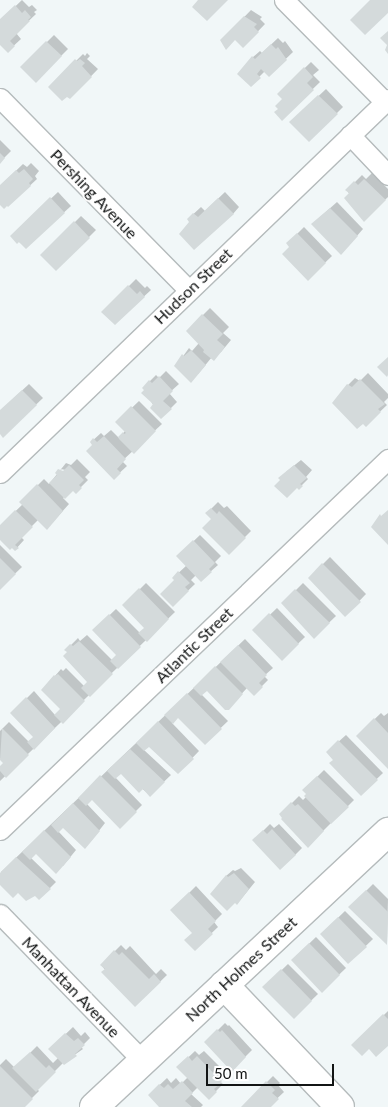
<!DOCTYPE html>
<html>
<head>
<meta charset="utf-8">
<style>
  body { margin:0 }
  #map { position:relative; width:388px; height:1107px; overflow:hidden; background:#f1f7f8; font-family:Lato,sans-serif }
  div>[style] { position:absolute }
  .shadow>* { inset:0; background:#0003 }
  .building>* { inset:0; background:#d4dadb }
  .roads { filter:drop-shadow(1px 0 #b5bbbc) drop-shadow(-1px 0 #b5bbbc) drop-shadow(0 1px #b5bbbc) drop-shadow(0 -1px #b5bbbc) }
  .street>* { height:19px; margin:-9.5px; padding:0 9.5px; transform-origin:9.5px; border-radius:9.5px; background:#fff }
  .secondary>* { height:28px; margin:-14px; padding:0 14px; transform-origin:14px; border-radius:14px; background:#fff }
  span { translate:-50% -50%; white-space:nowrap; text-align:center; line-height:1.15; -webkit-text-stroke:4px #fff; paint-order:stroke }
  .street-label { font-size:16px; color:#131515 }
  .scale { position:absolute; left:206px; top:1064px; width:128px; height:22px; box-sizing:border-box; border:2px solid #131515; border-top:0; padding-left:6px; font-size:15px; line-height:18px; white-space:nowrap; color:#131515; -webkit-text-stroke:4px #fff; paint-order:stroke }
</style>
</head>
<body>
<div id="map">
  <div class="shadow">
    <i style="clip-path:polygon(22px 0,29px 7px,32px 5px,37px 10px,34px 12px,36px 14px,16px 33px,21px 39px,8px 51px,0 43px,0 21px)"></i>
    <i style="clip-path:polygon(251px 10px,262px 17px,260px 19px,265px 24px,243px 47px,235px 39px,222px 40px)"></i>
    <i style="clip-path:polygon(54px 35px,68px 49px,36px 81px,22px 67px)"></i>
    <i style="clip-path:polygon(278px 38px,283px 43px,285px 41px,293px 52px,269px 75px,265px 71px,251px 85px,253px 57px,260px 51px,262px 53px)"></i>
    <i style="clip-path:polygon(87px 53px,90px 56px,87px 59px,98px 69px,70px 98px,50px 87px,83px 54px,85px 56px)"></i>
    <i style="clip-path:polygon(311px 62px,319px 70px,313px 75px,320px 82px,282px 119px,279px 108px,284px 99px,278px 94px)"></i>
    <i style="clip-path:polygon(326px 89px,343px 107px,309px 141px,291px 122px)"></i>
    <i style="clip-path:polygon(0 140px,11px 151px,0 162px)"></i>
    <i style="clip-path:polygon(31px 163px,39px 171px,35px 176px,37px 179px,8px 206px,0 203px,0 186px,23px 164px,27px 167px)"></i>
    <i style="clip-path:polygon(372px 173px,388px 189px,388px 197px,364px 220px,347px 190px,362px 175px,366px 179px)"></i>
    <i style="clip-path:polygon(58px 192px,71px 206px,26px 247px,11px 236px)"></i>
    <i style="clip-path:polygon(225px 192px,239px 207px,233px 214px,191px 222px,188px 219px,201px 207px,205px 211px)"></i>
    <i style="clip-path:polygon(337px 202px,363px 229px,341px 254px,319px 218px)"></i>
    <i style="clip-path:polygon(81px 216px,96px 230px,56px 270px,42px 255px)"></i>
    <i style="clip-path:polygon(304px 227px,332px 256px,308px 279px,288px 243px)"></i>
    <i style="clip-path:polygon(136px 279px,145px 288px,147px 286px,151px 290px,115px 323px,103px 312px)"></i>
    <i style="clip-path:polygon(210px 308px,229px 327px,223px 333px,231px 340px,221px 352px,212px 357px,198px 374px,176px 366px,189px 348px,192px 351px,199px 343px,187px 331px)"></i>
    <i style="clip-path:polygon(166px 371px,179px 384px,169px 393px,177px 402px,161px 418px,143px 388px,156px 375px,159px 378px)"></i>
    <i style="clip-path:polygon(368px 373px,388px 394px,388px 398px,384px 402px,387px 405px,366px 425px,348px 385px,355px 378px,360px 381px)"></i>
    <i style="clip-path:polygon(29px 384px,43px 398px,3px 436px,0 432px,0 411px)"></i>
    <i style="clip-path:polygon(139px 401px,162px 424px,122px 461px,127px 466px,114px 478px,91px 442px,101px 433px,104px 436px,111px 430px,119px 438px,125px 431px,117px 422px)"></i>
    <i style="clip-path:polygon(evenodd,77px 459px,90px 472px,85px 477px,88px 480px,76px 492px,73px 489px,63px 498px,69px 504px,53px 522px,38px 520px,21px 537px,24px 540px,15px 550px,0 538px,0 526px,23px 504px,21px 502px,44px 479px,49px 484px,66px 463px,71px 465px,77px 459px,61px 469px,70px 471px,69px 473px,59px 471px,61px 469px)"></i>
    <i style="clip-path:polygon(301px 460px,312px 470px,306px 477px,308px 479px,299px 488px,286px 472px)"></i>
    <i style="clip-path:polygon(218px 502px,224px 508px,227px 506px,251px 531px,229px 553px,212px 519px,207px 513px)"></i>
    <i style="clip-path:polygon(200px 535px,221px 556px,215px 562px,218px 565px,201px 580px,196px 575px,191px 580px,195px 584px,173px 605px,175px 580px,173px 578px,187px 565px,178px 556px)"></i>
    <i style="clip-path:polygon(0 545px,22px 567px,0 588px)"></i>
    <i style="clip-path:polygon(330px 557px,366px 594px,345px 616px,309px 578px)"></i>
    <i style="clip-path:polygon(146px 583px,175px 612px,0 781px,0 768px,5px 763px,0 758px,0 731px,9px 722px,29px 742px,34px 737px,12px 713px,34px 691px,55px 715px,61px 709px,43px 690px,61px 669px,63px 671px,66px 668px,84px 686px,89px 682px,66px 650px,78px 638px,80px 641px,87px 635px,112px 660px,118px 655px,94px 630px,116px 609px,140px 633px,145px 628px,124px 605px)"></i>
    <i style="clip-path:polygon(303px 583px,336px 616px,314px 637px,283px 603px)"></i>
    <i style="clip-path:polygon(277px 608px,305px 637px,282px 659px,254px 630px)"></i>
    <i style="clip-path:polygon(245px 639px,273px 668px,264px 676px,268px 680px,254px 694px,247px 688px,235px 701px,207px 689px,201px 694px,228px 721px,205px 743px,178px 717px,172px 723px,199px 751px,178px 773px,149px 745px,144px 750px,171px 775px,150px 795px,121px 772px,115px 777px,142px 805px,120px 827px,92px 799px,87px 804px,105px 823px,91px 841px,63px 826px,58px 831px,76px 850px,63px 866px,36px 852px,31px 858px,56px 882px,39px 899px,35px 894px,18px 891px,0 884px,1px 872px)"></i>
    <i style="clip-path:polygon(381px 713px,384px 716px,388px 713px,388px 767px,357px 736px)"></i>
    <i style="clip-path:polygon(346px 735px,383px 773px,361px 794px,327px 752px)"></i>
    <i style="clip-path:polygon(324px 770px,354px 800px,308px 846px,281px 814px,299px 796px,303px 800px,307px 796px,308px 794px,304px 790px)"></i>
    <i style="clip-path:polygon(270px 824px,274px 828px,279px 824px,302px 848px,295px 855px,254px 840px)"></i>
    <i style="clip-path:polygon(241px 868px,255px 882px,237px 904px,226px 876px,233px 870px,235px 871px)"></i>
    <i style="clip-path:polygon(373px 884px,388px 899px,387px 943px,350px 907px)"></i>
    <i style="clip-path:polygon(196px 886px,222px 914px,214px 922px,218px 927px,195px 949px,194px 933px,172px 910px)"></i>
    <i style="clip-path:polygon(345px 911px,373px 939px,348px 963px,321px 934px)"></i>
    <i style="clip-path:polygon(316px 937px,346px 968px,322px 991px,292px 960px)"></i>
    <i style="clip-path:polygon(121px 945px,126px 950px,130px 946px,156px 974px,161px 969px,167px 975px,135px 1006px,101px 965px)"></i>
    <i style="clip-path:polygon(288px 964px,318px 994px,294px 1017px,264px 987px)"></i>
    <i style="clip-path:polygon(388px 1011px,388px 1044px,369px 1048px,353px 1045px)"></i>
    <i style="clip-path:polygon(225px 1023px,228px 1026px,229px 1025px,252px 1050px,232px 1070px,206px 1042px)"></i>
    <i style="clip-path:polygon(73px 1027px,81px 1036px,85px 1032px,90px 1038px,81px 1047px,83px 1049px,63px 1063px,37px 1089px,39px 1091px,23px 1107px,0 1107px,0 1065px,6px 1059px,15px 1068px,37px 1046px,53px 1063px,58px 1058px,50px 1049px)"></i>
    <i style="clip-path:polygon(195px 1051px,199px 1055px,204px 1051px,227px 1074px,220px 1082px,223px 1084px,209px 1098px,198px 1087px,191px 1094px,203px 1105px,201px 1107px,161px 1107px,149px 1095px,167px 1078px,171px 1083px,176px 1078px,181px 1084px,188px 1077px,178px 1067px)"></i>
    <i style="clip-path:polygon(273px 1076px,280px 1083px,278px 1085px,284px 1092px,268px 1107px,242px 1107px)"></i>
  </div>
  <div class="building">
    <i style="clip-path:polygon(198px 0,228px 0,207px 21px,192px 7px)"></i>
    <i style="clip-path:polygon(370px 0,388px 0,388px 13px,365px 35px,350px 20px)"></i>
    <i style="clip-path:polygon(15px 5px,22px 13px,25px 10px,31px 17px,28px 20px,30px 21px,10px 41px,15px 46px,8px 53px,0 45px,0 19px)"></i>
    <i style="clip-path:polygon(244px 16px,257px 24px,254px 27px,259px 32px,243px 48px,235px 40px,226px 50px,220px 40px)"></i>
    <i style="clip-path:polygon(388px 31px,388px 54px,385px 50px,387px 45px,380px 38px)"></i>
    <i style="clip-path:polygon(46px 41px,62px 56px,36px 83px,20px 67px)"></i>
    <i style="clip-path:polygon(271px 44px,276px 49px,278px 47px,287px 60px,269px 77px,261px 69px,257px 74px,261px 78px,251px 87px,237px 74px,252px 56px,255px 59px)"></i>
    <i style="clip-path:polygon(75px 59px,77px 61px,80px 59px,85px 63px,82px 66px,92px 77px,70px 99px,67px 97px,62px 101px,48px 87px)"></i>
    <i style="clip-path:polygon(304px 67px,313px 77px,307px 83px,314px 90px,282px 121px,274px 112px,278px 109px,275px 106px,282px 99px,277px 94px)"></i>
    <i style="clip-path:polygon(318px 95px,338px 114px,309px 142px,289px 122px)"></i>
    <i style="clip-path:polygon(0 153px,5px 158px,0 164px)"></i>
    <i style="clip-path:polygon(24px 169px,33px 179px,29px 183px,31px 186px,8px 207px,7px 206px,4px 209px,0 205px,0 185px,16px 170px,19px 173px)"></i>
    <i style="clip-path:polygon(364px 179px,386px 200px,364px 222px,344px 198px,349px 193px,345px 190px,354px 181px,358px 185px)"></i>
    <i style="clip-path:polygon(50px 197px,65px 213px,26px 249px,19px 242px,17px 244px,10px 236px)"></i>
    <i style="clip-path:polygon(218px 198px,234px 214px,194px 250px,179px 234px,189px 222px,187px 219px,193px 213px,198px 217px)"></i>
    <i style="clip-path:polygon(330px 208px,358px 236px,341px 255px,311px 224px)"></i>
    <i style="clip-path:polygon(74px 221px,90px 238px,56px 271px,40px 255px)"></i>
    <i style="clip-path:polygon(297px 233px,326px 263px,308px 281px,282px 254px,289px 247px,286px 243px)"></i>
    <i style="clip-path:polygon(128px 285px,137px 294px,140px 291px,145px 297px,115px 325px,101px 312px)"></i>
    <i style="clip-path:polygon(202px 314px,223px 334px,217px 340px,225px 347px,214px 361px,203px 352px,204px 350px,186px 331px)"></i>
    <i style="clip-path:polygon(191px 350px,206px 365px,191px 383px,174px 366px,182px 354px,184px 356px)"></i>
    <i style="clip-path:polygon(388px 357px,388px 375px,387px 377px,377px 367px)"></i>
    <i style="clip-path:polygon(159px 376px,173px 391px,163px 401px,172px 409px,161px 419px,150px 408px,153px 404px,141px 393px,144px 390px,142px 388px,149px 380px,152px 383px)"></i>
    <i style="clip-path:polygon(360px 379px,385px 404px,378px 409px,381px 412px,366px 427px,363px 424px,357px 429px,332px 403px,347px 384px,352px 387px)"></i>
    <i style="clip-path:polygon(22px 390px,37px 405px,3px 438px,0 434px,0 410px)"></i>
    <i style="clip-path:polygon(131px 406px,156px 431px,134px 454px,119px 439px,118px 437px,123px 432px,124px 434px,126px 433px,115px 422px)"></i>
    <i style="clip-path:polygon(104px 436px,126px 459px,117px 469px,121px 473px,114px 480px,86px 451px,92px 445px,90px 442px,93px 438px,97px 442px)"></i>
    <i style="clip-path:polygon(69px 465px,84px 480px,79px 485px,82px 488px,76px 494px,73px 491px,65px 499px,49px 483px,57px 475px,55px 473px,58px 469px,63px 471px)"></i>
    <i style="clip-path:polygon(294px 465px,307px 478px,300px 484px,303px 486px,299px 490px,297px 488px,287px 498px,274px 486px,280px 480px,278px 478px)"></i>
    <i style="clip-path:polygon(37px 484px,63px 511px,47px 530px,19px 502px)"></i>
    <i style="clip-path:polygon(211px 508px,217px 514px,219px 511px,246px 538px,229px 555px,202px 528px,211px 519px,205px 513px)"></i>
    <i style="clip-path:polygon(15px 510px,33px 527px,15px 545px,19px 548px,15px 551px,12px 548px,10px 550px,0 540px,0 525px)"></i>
    <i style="clip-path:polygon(388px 510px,388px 545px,371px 527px,380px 514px,381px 516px)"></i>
    <i style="clip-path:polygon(193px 540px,215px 563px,209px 569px,212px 572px,201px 582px,176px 556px)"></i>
    <i style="clip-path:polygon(0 558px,16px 574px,0 590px)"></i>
    <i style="clip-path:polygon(322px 563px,361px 602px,345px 617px,308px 578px)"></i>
    <i style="clip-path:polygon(178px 571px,190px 583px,185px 587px,189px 591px,173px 607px,160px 594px,174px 580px,172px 578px)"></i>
    <i style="clip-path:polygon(139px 588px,169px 619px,147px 642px,138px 633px,144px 628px,122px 605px)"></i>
    <i style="clip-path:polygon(295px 589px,330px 623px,314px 639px,281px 603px)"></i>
    <i style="clip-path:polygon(269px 613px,299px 644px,282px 661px,252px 630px)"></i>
    <i style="clip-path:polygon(109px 614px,141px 647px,118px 669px,110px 661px,116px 655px,92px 630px)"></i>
    <i style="clip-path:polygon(79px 641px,113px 674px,90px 697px,81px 688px,87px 682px,63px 656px,67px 652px,64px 650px,70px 644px,73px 646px)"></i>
    <i style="clip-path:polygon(238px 645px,267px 675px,259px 683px,263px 687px,254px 696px,220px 662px)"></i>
    <i style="clip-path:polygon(215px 666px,243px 694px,229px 710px,225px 710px,207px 691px,201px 696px,193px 688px)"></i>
    <i style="clip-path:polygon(58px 674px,85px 701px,63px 724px,54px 715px,60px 709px,41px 690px,54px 675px,55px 676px)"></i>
    <i style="clip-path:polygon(187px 693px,222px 729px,205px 745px,178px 718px,173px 724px,164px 715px)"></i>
    <i style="clip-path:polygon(26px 697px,55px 728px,34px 750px,27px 742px,33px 737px,10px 713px)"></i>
    <i style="clip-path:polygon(374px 718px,388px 733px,388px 769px,356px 736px)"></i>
    <i style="clip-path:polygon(158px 721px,194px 759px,178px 774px,149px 747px,144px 751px,136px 743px)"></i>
    <i style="clip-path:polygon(2px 728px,29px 755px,6px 778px,0 771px,0 766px,3px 763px,0 760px)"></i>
    <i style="clip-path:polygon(338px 740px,378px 780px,361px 796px,329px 763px,333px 760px,326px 752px)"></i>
    <i style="clip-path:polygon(130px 749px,165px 782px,150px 797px,143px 789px,139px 793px,121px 774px,115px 779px,107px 771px)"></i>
    <i style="clip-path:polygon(100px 775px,137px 812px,120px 829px,92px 800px,86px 806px,78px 798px)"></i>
    <i style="clip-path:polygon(317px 776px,349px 807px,331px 824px,304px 796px,306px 794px,302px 790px)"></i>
    <i style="clip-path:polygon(291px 802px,295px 806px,298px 804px,324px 831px,308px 848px,281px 819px,282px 818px,279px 814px)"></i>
    <i style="clip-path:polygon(73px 803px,100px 831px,85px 849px,63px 828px,58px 833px,51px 825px)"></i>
    <i style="clip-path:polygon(272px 829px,296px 855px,280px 870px,252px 840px,263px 830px,267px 834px)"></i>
    <i style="clip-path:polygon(44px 830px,71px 857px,56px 874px,36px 854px,30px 860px,22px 852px)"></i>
    <i style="clip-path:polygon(16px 857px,51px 889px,39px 900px,35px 896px,26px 901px,18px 893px,13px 898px,0 885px,0 873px)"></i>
    <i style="clip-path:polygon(234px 873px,249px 889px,237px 905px,235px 903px,227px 911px,210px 894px,226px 875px,228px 877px)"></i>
    <i style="clip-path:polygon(366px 890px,388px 912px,387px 945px,348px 907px)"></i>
    <i style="clip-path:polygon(189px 892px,216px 921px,208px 929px,213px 934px,195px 951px,184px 940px,192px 933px,170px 910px)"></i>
    <i style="clip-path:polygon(338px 917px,367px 947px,348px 964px,320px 934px)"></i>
    <i style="clip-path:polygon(309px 943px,340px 975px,322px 993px,291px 960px)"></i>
    <i style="clip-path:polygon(114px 950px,119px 955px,122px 952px,149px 979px,154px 974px,161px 982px,135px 1007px,101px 972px,105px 969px,100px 965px)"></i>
    <i style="clip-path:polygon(281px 969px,312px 1001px,294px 1019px,262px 987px)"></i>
    <i style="clip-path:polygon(383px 1014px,388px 1019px,388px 1046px,376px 1057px,369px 1049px,362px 1056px,351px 1045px)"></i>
    <i style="clip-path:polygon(217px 1029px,220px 1032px,222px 1030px,246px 1057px,232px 1072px,204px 1042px)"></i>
    <i style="clip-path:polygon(65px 1033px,74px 1041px,78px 1038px,85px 1045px,75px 1054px,77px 1056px,64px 1065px,48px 1049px)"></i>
    <i style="clip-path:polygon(30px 1052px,46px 1068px,49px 1065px,56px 1072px,36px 1092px,12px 1068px)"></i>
    <i style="clip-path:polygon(188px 1056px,192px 1061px,197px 1056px,222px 1082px,214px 1089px,217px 1092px,209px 1100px,176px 1067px)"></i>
    <i style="clip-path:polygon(0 1066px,33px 1099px,25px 1107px,0 1107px)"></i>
    <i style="clip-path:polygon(182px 1081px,193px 1093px,185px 1101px,192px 1107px,159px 1107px,148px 1095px,159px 1084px,164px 1088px,168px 1084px,173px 1089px)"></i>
    <i style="clip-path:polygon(266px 1081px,275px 1090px,272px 1093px,279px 1099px,271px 1107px,241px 1107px)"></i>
  </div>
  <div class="roads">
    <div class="street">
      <i style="left:284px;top:0;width:144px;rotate:45.3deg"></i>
      <i style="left:0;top:98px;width:269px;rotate:45.5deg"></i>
      <i style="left:350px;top:135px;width:55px;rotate:46.5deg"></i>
      <i style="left:0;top:473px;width:539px;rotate:-43.95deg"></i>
      <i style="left:0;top:830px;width:537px;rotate:-43.72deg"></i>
      <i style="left:0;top:914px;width:205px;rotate:45.8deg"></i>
    </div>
    <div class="secondary">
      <i style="left:224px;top:985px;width:168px;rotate:46.4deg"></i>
      <i style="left:94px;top:1107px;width:403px;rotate:-43.1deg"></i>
    </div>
  </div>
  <div class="street-label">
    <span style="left:94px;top:194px;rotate:46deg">Pershing Avenue</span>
    <span style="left:193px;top:286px;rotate:-44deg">Hudson Street</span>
    <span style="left:194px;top:645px;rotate:-44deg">Atlantic Street</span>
    <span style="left:241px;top:969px;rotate:-43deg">North Holmes Street</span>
    <span style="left:71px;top:987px;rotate:46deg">Manhattan Avenue</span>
  </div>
  <div class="scale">50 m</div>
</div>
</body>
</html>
